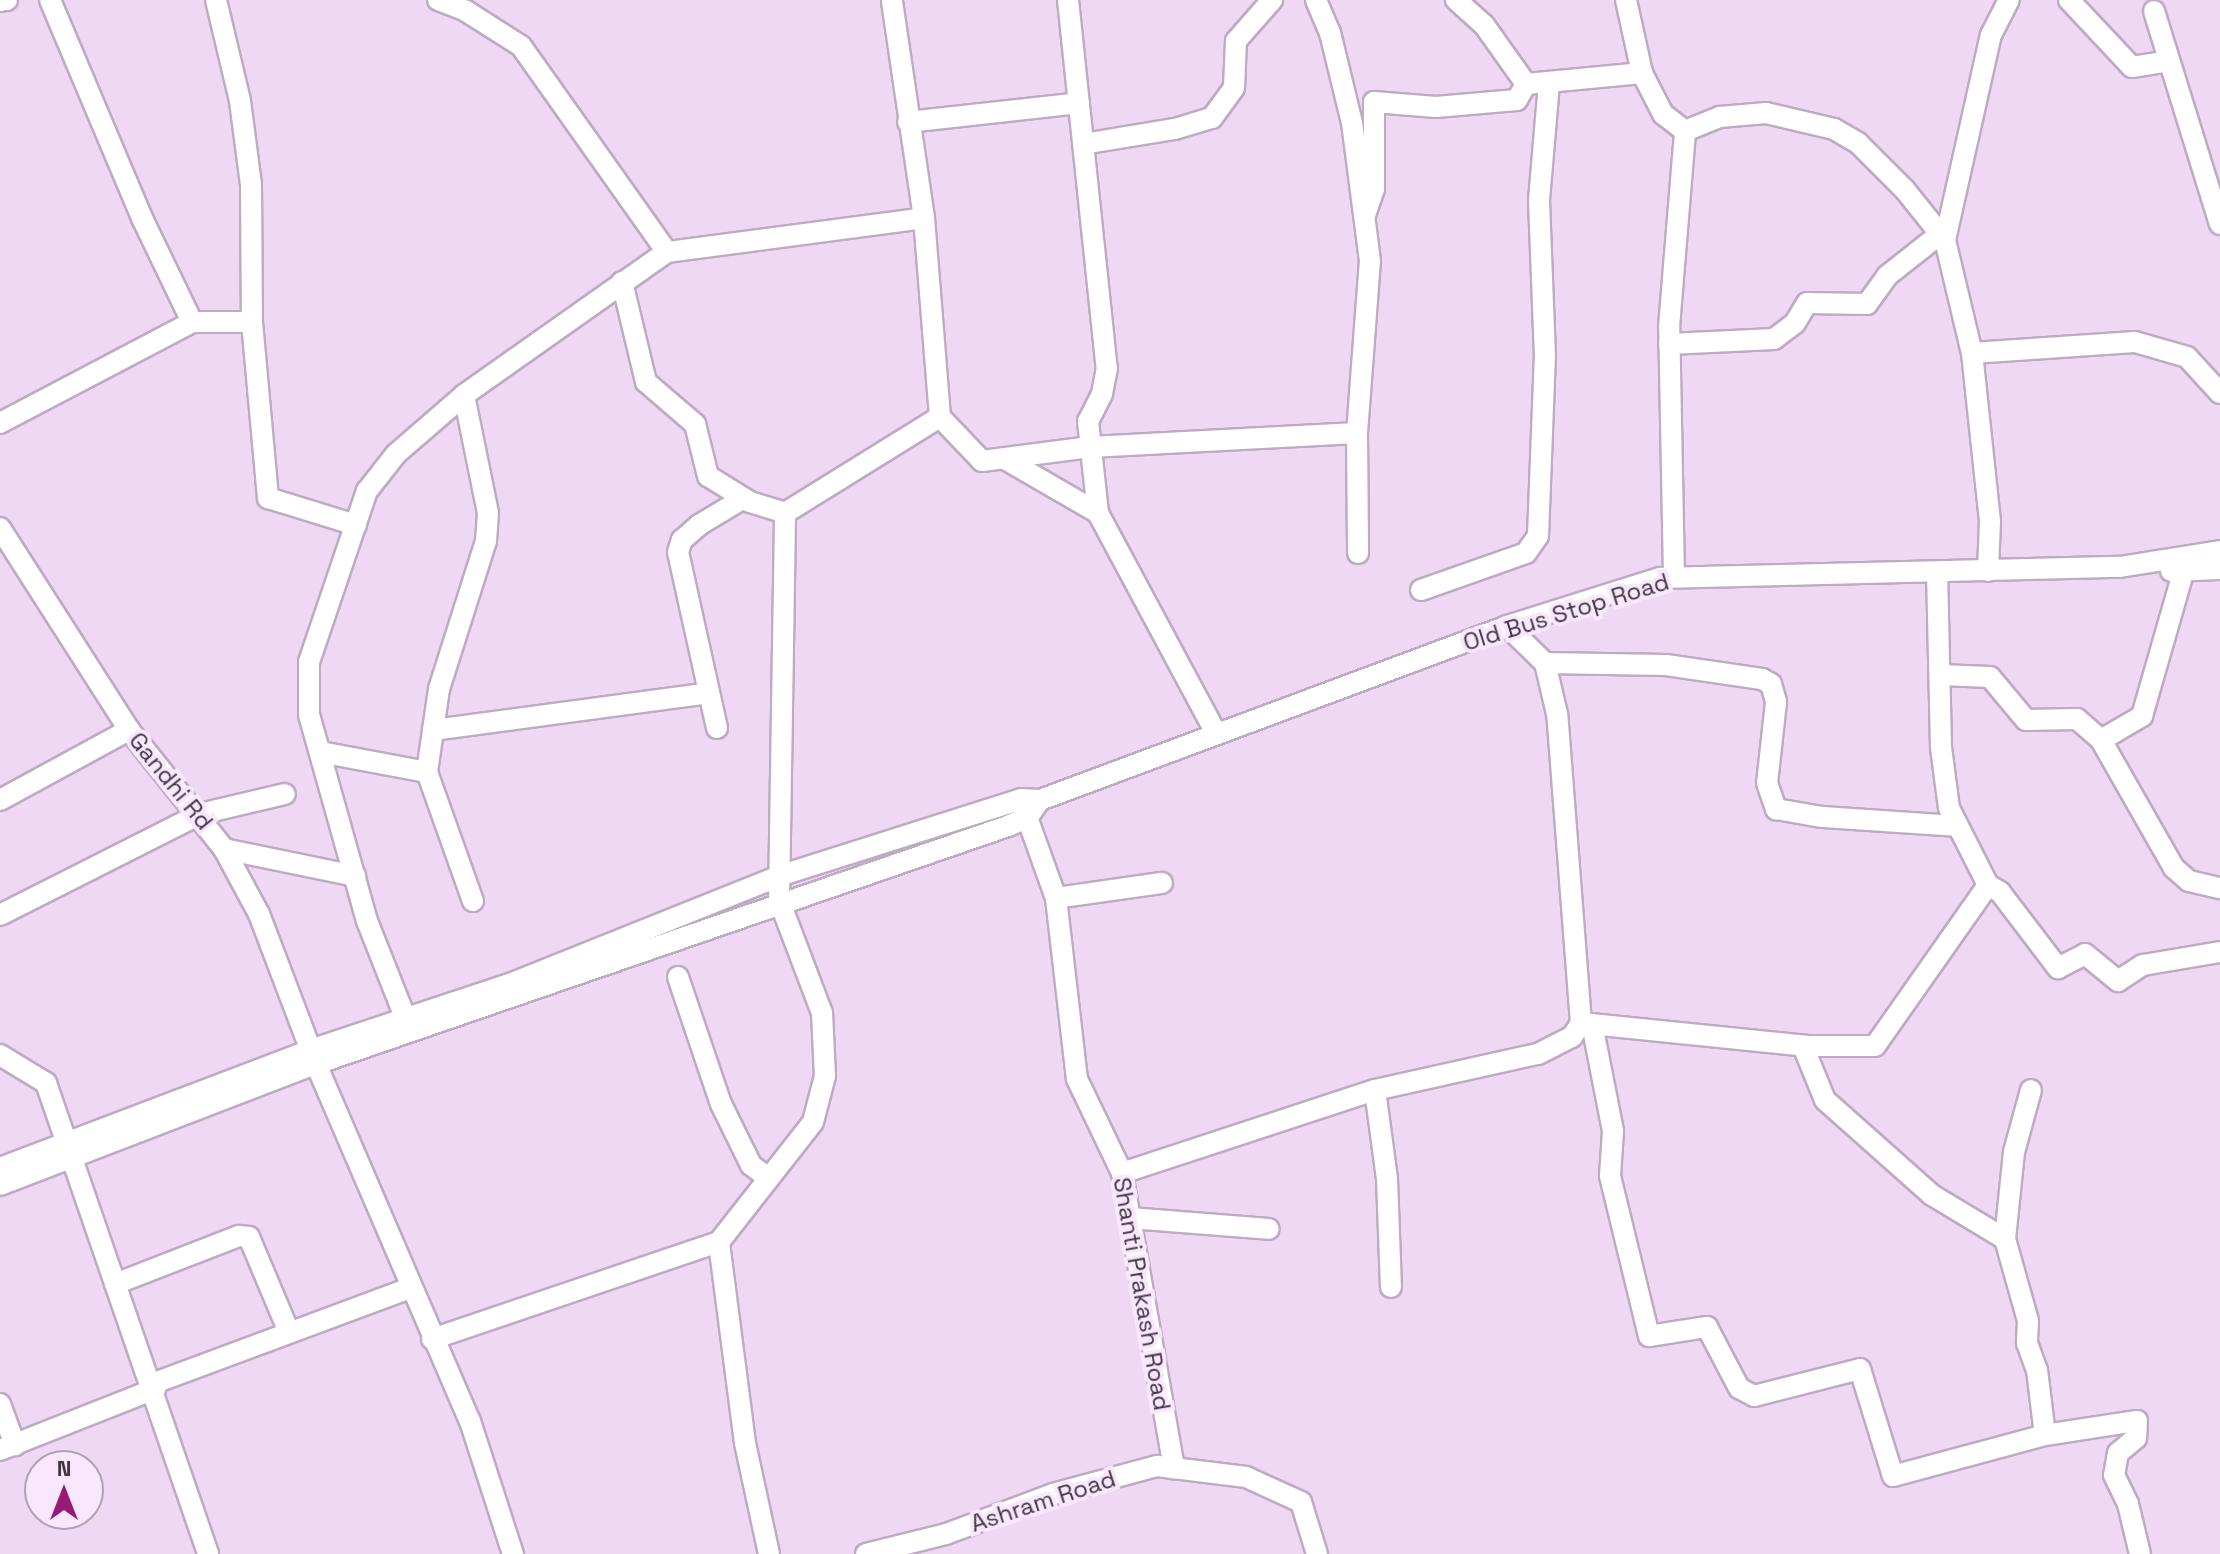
<!DOCTYPE html>
<html>
<head>
<meta charset="utf-8">
<style>
  body { margin:0 }
  #map { position:relative; width:2220px; height:1554px; overflow:hidden; background:#efd8f3; font-family:"Space Grotesk",sans-serif }
  div>[style] { position:absolute }
  .roads { filter:drop-shadow(2px 0 #bfaac3) drop-shadow(-2px 0 #bfaac3) drop-shadow(0 2px #bfaac3) drop-shadow(0 -2px #bfaac3) }
  .minor>* { height:20px; margin:-10px; padding:0 10px; transform-origin:10px; border-radius:10px; background:#fff }
  span { translate:-50% -50%; white-space:nowrap; text-align:center; line-height:1.15; -webkit-text-stroke:8px #f9e7fd; paint-order:stroke }
  .street-label { font-size:24px; color:#403742 }
  .north { position:absolute; left:24px; top:1450px; width:80px; height:80px; box-sizing:border-box; background:#f9e7fd; border:2px solid #afa1b2; border-radius:50%; rotate:0deg; font-size:22px; font-weight:700; line-height:32px; text-align:center; color:#403742 }
  .north::after { content:''; display:block; margin:auto; width:28px; height:36px; background:#971b74; clip-path:polygon(50% 0,100% 100%,50% 72%,0 100%) }
</style>
</head>
<body>
<div id="map">
  <div class="roads">
    <div class="minor">
      <i style="left:50px;top:0;width:237px;rotate:67.1deg"></i>
      <i style="left:142px;top:218px;width:115px;rotate:64.3deg"></i>
      <i style="left:216px;top:0;width:104px;rotate:76.6deg"></i>
      <i style="left:240px;top:101px;width:84px;rotate:82.5deg"></i>
      <i style="left:251px;top:184px;width:138px;rotate:89.6deg"></i>
      <i style="left:252px;top:322px;width:177px;rotate:84.8deg"></i>
      <i style="left:268px;top:498px;width:92px;rotate:17.1deg"></i>
      <i style="left:438px;top:0;width:30px;rotate:21deg"></i>
      <i style="left:466px;top:11px;width:65px;rotate:32.5deg"></i>
      <i style="left:521px;top:46px;width:252px;rotate:54.7deg"></i>
      <i style="left:1068px;top:0;width:370px;rotate:84deg"></i>
      <i style="left:1107px;top:368px;width:26px;rotate:101deg"></i>
      <i style="left:1102px;top:394px;width:30px;rotate:117deg"></i>
      <i style="left:1088px;top:421px;width:93px;rotate:83.8deg"></i>
      <i style="left:1098px;top:513px;width:247px;rotate:61.8deg"></i>
      <i style="left:1626px;top:0;width:75px;rotate:77.6deg"></i>
      <i style="left:2069px;top:0;width:92px;rotate:46.8deg"></i>
      <i style="left:2132px;top:67px;width:36px;rotate:-9deg"></i>
      <i style="left:0;top:1px;width:7px;rotate:-8deg"></i>
      <i style="left:2154px;top:11px;width:223px;rotate:72.8deg"></i>
      <i style="left:1526px;top:84px;width:117px;rotate:-5.4deg"></i>
      <i style="left:1642px;top:73px;width:46px;rotate:62.9deg"></i>
      <i style="left:1663px;top:114px;width:28px;rotate:38deg"></i>
      <i style="left:1685px;top:131px;width:38px;rotate:-22deg"></i>
      <i style="left:1720px;top:117px;width:46px;rotate:-5deg"></i>
      <i style="left:1766px;top:113px;width:70px;rotate:13.2deg"></i>
      <i style="left:1834px;top:129px;width:28px;rotate:30deg"></i>
      <i style="left:1858px;top:143px;width:66px;rotate:45deg"></i>
      <i style="left:1905px;top:190px;width:64px;rotate:51.3deg"></i>
      <i style="left:1945px;top:240px;width:210px;rotate:-77.4deg"></i>
      <i style="left:1991px;top:35px;width:39px;rotate:-63deg"></i>
      <i style="left:908px;top:122px;width:172px;rotate:-6.3deg"></i>
      <i style="left:1083px;top:144px;width:93px;rotate:-9.3deg"></i>
      <i style="left:1175px;top:129px;width:39px;rotate:-17deg"></i>
      <i style="left:1212px;top:118px;width:37px;rotate:-54deg"></i>
      <i style="left:1234px;top:88px;width:47px;rotate:-87.6deg"></i>
      <i style="left:1236px;top:41px;width:55px;rotate:-48.7deg"></i>
      <i style="left:1365px;top:215px;width:28px;rotate:-71deg"></i>
      <i style="left:1374px;top:189px;width:87px;rotate:-90deg"></i>
      <i style="left:1374px;top:102px;width:62px;rotate:4.6deg"></i>
      <i style="left:1436px;top:107px;width:81px;rotate:-4.9deg"></i>
      <i style="left:1517px;top:100px;width:18px;rotate:-61deg"></i>
      <i style="left:1526px;top:84px;width:72px;rotate:-125.4deg"></i>
      <i style="left:1484px;top:25px;width:38px;rotate:-138deg"></i>
      <i style="left:1945px;top:240px;width:116px;rotate:76.6deg"></i>
      <i style="left:1972px;top:353px;width:169px;rotate:83.9deg"></i>
      <i style="left:1990px;top:521px;width:50px;rotate:92.3deg"></i>
      <i style="left:622px;top:282px;width:103px;rotate:76.5deg"></i>
      <i style="left:646px;top:382px;width:65px;rotate:40.6deg"></i>
      <i style="left:695px;top:424px;width:54px;rotate:76deg"></i>
      <i style="left:708px;top:476px;width:49px;rotate:31.8deg"></i>
      <i style="left:750px;top:502px;width:37px;rotate:17deg"></i>
      <i style="left:1669px;top:344px;width:105px;rotate:-2.7deg"></i>
      <i style="left:1774px;top:339px;width:26px;rotate:-37deg"></i>
      <i style="left:1795px;top:323px;width:23px;rotate:-59deg"></i>
      <i style="left:1807px;top:303px;width:60px;rotate:1deg"></i>
      <i style="left:1867px;top:304px;width:34px;rotate:-54deg"></i>
      <i style="left:1887px;top:276px;width:68px;rotate:-38.4deg"></i>
      <i style="left:1972px;top:353px;width:163px;rotate:-3.9deg"></i>
      <i style="left:2135px;top:342px;width:54px;rotate:16.1deg"></i>
      <i style="left:2187px;top:357px;width:49px;rotate:47.5deg"></i>
      <i style="left:940px;top:417px;width:61px;rotate:46.3deg"></i>
      <i style="left:982px;top:461px;width:109px;rotate:-7.4deg"></i>
      <i style="left:1090px;top:447px;width:267px;rotate:-3deg"></i>
      <i style="left:1357px;top:433px;width:172px;rotate:-85.7deg"></i>
      <i style="left:1370px;top:261px;width:139px;rotate:-97.4deg"></i>
      <i style="left:1352px;top:123px;width:93px;rotate:-103.7deg"></i>
      <i style="left:1330px;top:33px;width:36px;rotate:-113deg"></i>
      <i style="left:0;top:423px;width:217px;rotate:-27.7deg"></i>
      <i style="left:192px;top:322px;width:60px"></i>
      <i style="left:1357px;top:433px;width:120px;rotate:89.5deg"></i>
      <i style="left:1005px;top:459px;width:108px;rotate:30.1deg"></i>
      <i style="left:0;top:528px;width:240px;rotate:57.4deg"></i>
      <i style="left:129px;top:730px;width:152px;rotate:51.4deg"></i>
      <i style="left:224px;top:849px;width:74px;rotate:61.7deg"></i>
      <i style="left:259px;top:914px;width:160px;rotate:69.2deg"></i>
      <i style="left:316px;top:1064px;width:389px;rotate:66.7deg"></i>
      <i style="left:470px;top:1421px;width:140px;rotate:72.1deg"></i>
      <i style="left:2171px;top:571px;width:49px;rotate:-2.3deg"></i>
      <i style="left:1674px;top:577px;width:250px;rotate:-91.1deg"></i>
      <i style="left:1669px;top:327px;width:197px;rotate:-85.3deg"></i>
      <i style="left:1421px;top:590px;width:111px;rotate:-19.4deg"></i>
      <i style="left:1526px;top:553px;width:21px;rotate:-55deg"></i>
      <i style="left:1538px;top:536px;width:179px;rotate:-87.8deg"></i>
      <i style="left:1545px;top:357px;width:157px;rotate:-92.2deg"></i>
      <i style="left:1539px;top:200px;width:116px;rotate:-85.1deg"></i>
      <i style="left:1545px;top:663px;width:121px;rotate:0.9deg"></i>
      <i style="left:1666px;top:665px;width:97px;rotate:8.3deg"></i>
      <i style="left:1762px;top:679px;width:10px;rotate:29deg"></i>
      <i style="left:1771px;top:684px;width:19px;rotate:74deg"></i>
      <i style="left:1776px;top:702px;width:81px;rotate:96.3deg"></i>
      <i style="left:1767px;top:783px;width:28px;rotate:71deg"></i>
      <i style="left:1776px;top:809px;width:47px;rotate:9.9deg"></i>
      <i style="left:1822px;top:817px;width:135px;rotate:3.8deg"></i>
      <i style="left:1941px;top:675px;width:49px;rotate:2.3deg"></i>
      <i style="left:1990px;top:677px;width:56px;rotate:50.1deg"></i>
      <i style="left:2026px;top:720px;width:51px;rotate:-1.1deg"></i>
      <i style="left:2077px;top:719px;width:32px;rotate:41deg"></i>
      <i style="left:2101px;top:740px;width:147px;rotate:60.3deg"></i>
      <i style="left:2174px;top:868px;width:20px;rotate:41deg"></i>
      <i style="left:2189px;top:881px;width:32px;rotate:13deg"></i>
      <i style="left:717px;top:728px;width:180px;rotate:-102.5deg"></i>
      <i style="left:678px;top:552px;width:13px;rotate:-72deg"></i>
      <i style="left:682px;top:540px;width:23px;rotate:-41deg"></i>
      <i style="left:699px;top:525px;width:52px;rotate:-31deg"></i>
      <i style="left:433px;top:730px;width:278px;rotate:-7.6deg"></i>
      <i style="left:2101px;top:740px;width:48px;rotate:-30.3deg"></i>
      <i style="left:2142px;top:716px;width:152px;rotate:-74deg"></i>
      <i style="left:320px;top:752px;width:109px;rotate:10.6deg"></i>
      <i style="left:427px;top:772px;width:137px;rotate:70.4deg"></i>
      <i style="left:427px;top:772px;width:84px;rotate:-81.8deg"></i>
      <i style="left:439px;top:689px;width:155px;rotate:-72.4deg"></i>
      <i style="left:486px;top:541px;width:28px;rotate:-86deg"></i>
      <i style="left:488px;top:513px;width:120px;rotate:-101.5deg"></i>
      <i style="left:0;top:800px;width:147px;rotate:-28.5deg"></i>
      <i style="left:1023px;top:806px;width:98px;rotate:70.3deg"></i>
      <i style="left:1056px;top:898px;width:182px;rotate:83.4deg"></i>
      <i style="left:1077px;top:1079px;width:104px;rotate:64.4deg"></i>
      <i style="left:1122px;top:1173px;width:300px;rotate:80deg"></i>
      <i style="left:224px;top:849px;width:134px;rotate:11.6deg"></i>
      <i style="left:1988px;top:885px;width:14px;rotate:30deg"></i>
      <i style="left:2000px;top:892px;width:96px;rotate:52.7deg"></i>
      <i style="left:2058px;top:968px;width:30px;rotate:-27deg"></i>
      <i style="left:2085px;top:954px;width:43px;rotate:39.3deg"></i>
      <i style="left:2118px;top:981px;width:30px;rotate:-33deg"></i>
      <i style="left:2143px;top:965px;width:78px;rotate:-9.6deg"></i>
      <i style="left:1056px;top:898px;width:107px;rotate:-8.1deg"></i>
      <i style="left:0;top:915px;width:224px;rotate:-26.8deg"></i>
      <i style="left:200px;top:814px;width:87px;rotate:-13.2deg"></i>
      <i style="left:678px;top:977px;width:134px;rotate:71.3deg"></i>
      <i style="left:721px;top:1104px;width:68px;rotate:63.8deg"></i>
      <i style="left:751px;top:1165px;width:21px;rotate:37deg"></i>
      <i style="left:405px;top:1017px;width:103px;rotate:-111.6deg"></i>
      <i style="left:367px;top:921px;width:214px;rotate:-105.7deg"></i>
      <i style="left:309px;top:715px;width:53px;rotate:-90deg"></i>
      <i style="left:309px;top:662px;width:181px;rotate:-71.3deg"></i>
      <i style="left:367px;top:491px;width:47px;rotate:-51.9deg"></i>
      <i style="left:396px;top:454px;width:90px;rotate:-40.9deg"></i>
      <i style="left:464px;top:395px;width:248px;rotate:-35.2deg"></i>
      <i style="left:667px;top:252px;width:259px;rotate:-7.5deg"></i>
      <i style="left:1581px;top:1023px;width:228px;rotate:5.8deg"></i>
      <i style="left:1808px;top:1046px;width:67px"></i>
      <i style="left:1875px;top:1046px;width:197px;rotate:-54.9deg"></i>
      <i style="left:1988px;top:885px;width:86px;rotate:-116.9deg"></i>
      <i style="left:1949px;top:808px;width:62px;rotate:-97.5deg"></i>
      <i style="left:1941px;top:747px;width:174px;rotate:-91.3deg"></i>
      <i style="left:1592px;top:1024px;width:109px;rotate:78.9deg"></i>
      <i style="left:1613px;top:1131px;width:45px;rotate:93.8deg"></i>
      <i style="left:1610px;top:1176px;width:165px;rotate:76.3deg"></i>
      <i style="left:1649px;top:1336px;width:59px;rotate:-8.8deg"></i>
      <i style="left:1707px;top:1327px;width:69px;rotate:62.3deg"></i>
      <i style="left:1739px;top:1388px;width:17px;rotate:28deg"></i>
      <i style="left:1754px;top:1396px;width:109px;rotate:-14.3deg"></i>
      <i style="left:1860px;top:1369px;width:112px;rotate:72.9deg"></i>
      <i style="left:1893px;top:1476px;width:157px;rotate:-15.1deg"></i>
      <i style="left:2045px;top:1435px;width:93px;rotate:-8.7deg"></i>
      <i style="left:2137px;top:1421px;width:17px;rotate:93deg"></i>
      <i style="left:2136px;top:1438px;width:23px;rotate:140deg"></i>
      <i style="left:2118px;top:1453px;width:22px;rotate:100deg"></i>
      <i style="left:2114px;top:1475px;width:32px;rotate:64deg"></i>
      <i style="left:2128px;top:1504px;width:51px;rotate:76.5deg"></i>
      <i style="left:1803px;top:1046px;width:58px;rotate:67.8deg"></i>
      <i style="left:1825px;top:1100px;width:143px;rotate:41.6deg"></i>
      <i style="left:1932px;top:1195px;width:85px;rotate:31.1deg"></i>
      <i style="left:2005px;top:1239px;width:85px;rotate:74.3deg"></i>
      <i style="left:2028px;top:1321px;width:22px;rotate:93deg"></i>
      <i style="left:2027px;top:1343px;width:29px;rotate:70deg"></i>
      <i style="left:2037px;top:1370px;width:65px;rotate:83deg"></i>
      <i style="left:0;top:1055px;width:54px;rotate:31.3deg"></i>
      <i style="left:46px;top:1083px;width:498px;rotate:71deg"></i>
      <i style="left:1375px;top:1090px;width:90px;rotate:82.3deg"></i>
      <i style="left:1387px;top:1179px;width:108px;rotate:87.9deg"></i>
      <i style="left:0;top:1168px;width:332px;rotate:-20.8deg"></i>
      <i style="left:310px;top:1050px;width:207px;rotate:-18.3deg"></i>
      <i style="left:507px;top:985px;width:296px;rotate:-21.8deg"></i>
      <i style="left:782px;top:875px;width:251px;rotate:-17.6deg"></i>
      <i style="left:1021px;top:799px;width:19px;rotate:3deg"></i>
      <i style="left:1040px;top:800px;width:498px;rotate:-20.4deg"></i>
      <i style="left:1507px;top:626px;width:160px;rotate:-17.4deg"></i>
      <i style="left:1660px;top:578px;width:460px;rotate:-1.4deg"></i>
      <i style="left:2120px;top:567px;width:101px;rotate:-9.1deg"></i>
      <i style="left:1122px;top:1173px;width:266px;rotate:-18.2deg"></i>
      <i style="left:1375px;top:1090px;width:167px;rotate:-12.5deg"></i>
      <i style="left:1538px;top:1054px;width:38px;rotate:-27deg"></i>
      <i style="left:1572px;top:1037px;width:17px;rotate:-57deg"></i>
      <i style="left:1581px;top:1023px;width:310px;rotate:-94.4deg"></i>
      <i style="left:1557px;top:714px;width:52px;rotate:-103.2deg"></i>
      <i style="left:1545px;top:663px;width:53px;rotate:-135.8deg"></i>
      <i style="left:0;top:1185px;width:338px;rotate:-21deg"></i>
      <i style="left:316px;top:1064px;width:732px;rotate:-18.98deg"></i>
      <i style="left:1008px;top:826px;width:22px;rotate:-24deg"></i>
      <i style="left:1028px;top:817px;width:21px;rotate:-55deg"></i>
      <i style="left:1130px;top:1218px;width:139px;rotate:4.5deg"></i>
      <i style="left:2005px;top:1239px;width:87px;rotate:-84.1deg"></i>
      <i style="left:2014px;top:1152px;width:64px;rotate:-74.7deg"></i>
      <i style="left:115px;top:1284px;width:133px;rotate:-21.2deg"></i>
      <i style="left:239px;top:1236px;width:10px;rotate:6deg"></i>
      <i style="left:249px;top:1237px;width:103px;rotate:67.2deg"></i>
      <i style="left:432px;top:1339px;width:303px;rotate:-18.7deg"></i>
      <i style="left:152px;top:1384px;width:275px;rotate:-20.4deg"></i>
      <i style="left:0;top:1404px;width:44px;rotate:69.9deg"></i>
      <i style="left:0;top:1450px;width:167px;rotate:-21.5deg"></i>
      <i style="left:769px;top:1554px;width:114px;rotate:-102.2deg"></i>
      <i style="left:745px;top:1443px;width:203px;rotate:-97.4deg"></i>
      <i style="left:719px;top:1242px;width:152px;rotate:-51.9deg"></i>
      <i style="left:813px;top:1122px;width:48px;rotate:-75.4deg"></i>
      <i style="left:825px;top:1076px;width:63px;rotate:-92.7deg"></i>
      <i style="left:822px;top:1013px;width:121px;rotate:-110.8deg"></i>
      <i style="left:779px;top:900px;width:387px;rotate:-89.1deg"></i>
      <i style="left:785px;top:513px;width:182px;rotate:-31.8deg"></i>
      <i style="left:940px;top:417px;width:200px;rotate:-94.6deg"></i>
      <i style="left:924px;top:218px;width:220px;rotate:-98.4deg"></i>
      <i style="left:866px;top:1554px;width:82px;rotate:-14deg"></i>
      <i style="left:946px;top:1534px;width:114px;rotate:-20.5deg"></i>
      <i style="left:1053px;top:1494px;width:108px;rotate:-15.1deg"></i>
      <i style="left:1157px;top:1466px;width:90px;rotate:7deg"></i>
      <i style="left:1246px;top:1477px;width:60px;rotate:24.4deg"></i>
      <i style="left:1301px;top:1502px;width:54px;rotate:72.9deg"></i>
    </div>
  </div>
  <div class="street-label">
    <span style="left:1566px;top:612px;rotate:-17deg">Old Bus Stop Road</span>
    <span style="left:171px;top:781px;rotate:51deg">Gandhi Rd</span>
    <span style="left:1142px;top:1294px;rotate:80deg">Shanti Prakash Road</span>
    <span style="left:1043px;top:1501px;rotate:-18deg">Ashram Road</span>
  </div>
  <div class="north">N</div>
</div>
</body>
</html>
